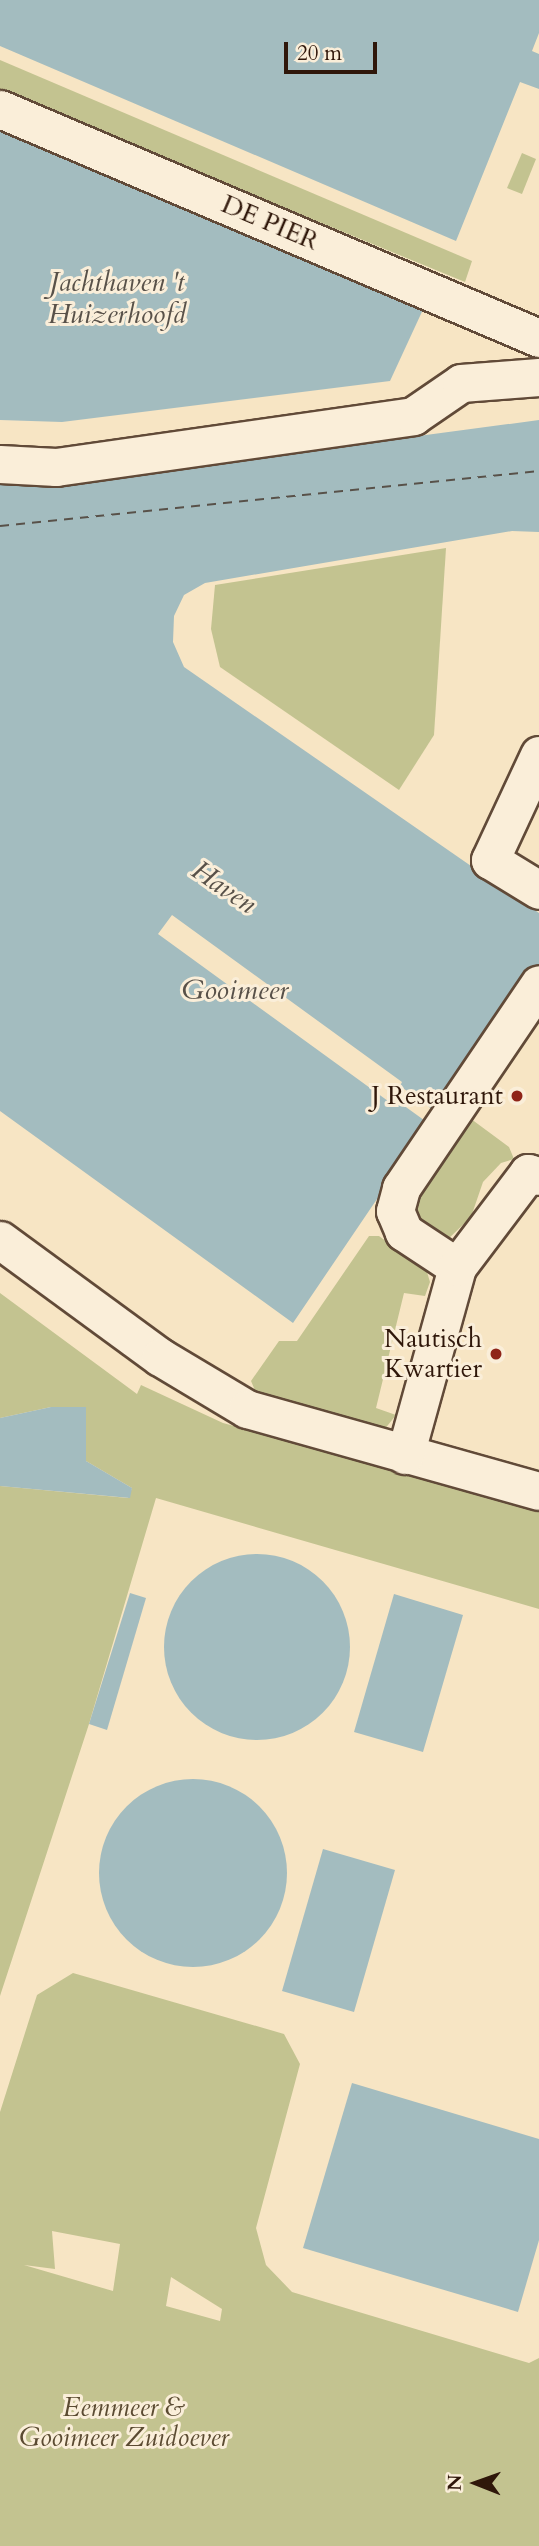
<!DOCTYPE html>
<html>
<head>
<meta charset="utf-8">
<style>
  body { margin:0 }
  #map { position:relative; width:539px; height:2546px; overflow:hidden; background:#f7e5c4; font-family:Cardo,serif }
  div>[style] { position:absolute }
  .green>* { inset:0; background:#c3c390 }
  .water>* { inset:0; background:#a3bcbf }
  .round { border-radius:50% }
  .pier>* { inset:0; background:#f7e5c4 }
  .ferry>* { height:2px; margin-top:-1px; transform-origin:0; background:repeating-linear-gradient(90deg,#585149 0 9px,transparent 0 16px) }
  .roads { filter:drop-shadow(2px 0 #614a38) drop-shadow(-2px 0 #614a38) drop-shadow(0 2px #614a38) drop-shadow(0 -2px #614a38) }
  .minor>* { height:37px; margin:-18.5px; padding:0 18.5px; transform-origin:18.5px; border-radius:18.5px; background:#faeed9 }
  .dots>* { width:19px; height:19px; translate:-50% -50%; box-sizing:border-box; border:4px solid #faeed9; border-radius:50% }
  span { translate:-50% -50%; white-space:nowrap; text-align:center; line-height:1.15; -webkit-text-stroke:6px #faeed9; paint-order:stroke }
  .street-label { font-size:26px; color:#2f170a }
  .poi-label { font-size:26px; color:#2f170a }
  .right { translate:-100% -50%; text-align:right }
  .park-label { font-size:26px; color:#5b4b32; font-style:italic }
  .water-label { font-size:28px; color:#585149; font-style:italic }
  .north { position:absolute; left:441px; top:2448px; width:70px; height:70px; -webkit-text-stroke:5px #faeed9; paint-order:stroke; rotate:271deg; font-size:19px; font-weight:700; line-height:28px; text-align:center; color:#2f170a }
  .north::after { content:''; display:block; margin:auto; width:24px; height:32px; background:#2f170a; clip-path:polygon(50% 0,100% 100%,50% 72%,0 100%) }
  .scale { position:absolute; left:284px; top:42px; width:93px; height:32px; box-sizing:border-box; border:4px solid #2f170a; border-top:0; padding-left:9px; font-size:21px; line-height:24px; white-space:nowrap; color:#2f170a; -webkit-text-stroke:5px #faeed9; paint-order:stroke }
</style>
</head>
<body>
<div id="map">
  <div class="green">
    <i style="clip-path:polygon(0 60px,472px 261px,465px 282px,0 91px)"></i>
    <i style="clip-path:polygon(522px 153px,536px 159px,522px 194px,507px 188px)"></i>
    <i style="clip-path:polygon(446px 548px,434px 735px,399px 790px,220px 667px,211px 629px,215px 585px)"></i>
    <i style="clip-path:polygon(463px 1113px,509px 1147px,514px 1159px,501px 1163px,483px 1182px,471px 1217px,446px 1241px,415px 1216px,411px 1202px)"></i>
    <i style="clip-path:polygon(369px 1236px,379px 1236px,427px 1272px,430px 1282px,425px 1296px,404px 1293px,376px 1408px,396px 1415px,384px 1430px,257px 1395px,251px 1381px,279px 1341px,297px 1341px)"></i>
    <i style="clip-path:polygon(0 1293px,137px 1394px,141px 1385px,223px 1423px,539px 1510px,539px 1609px,156px 1498px,89px 1724px,0 1996px,0 1486px,128px 1498px,132px 1488px,86px 1461px,86px 1407px,51px 1407px,0 1418px)"></i>
    <i style="clip-path:polygon(evenodd,73px 1973px,284px 2034px,300px 2064px,256px 2228px,266px 2265px,292px 2292px,529px 2363px,539px 2358px,539px 2546px,0 2546px,0 2112px,37px 1995px,73px 1973px,52px 2231px,120px 2244px,113px 2291px,24px 2265px,55px 2269px,52px 2231px,73px 1973px,171px 2277px,222px 2309px,220px 2321px,166px 2306px,171px 2277px)"></i>
  </div>
  <div class="water">
    <i style="clip-path:polygon(0 0,539px 0,539px 33px,532px 51px,539px 54px,539px 89px,520px 82px,456px 241px,0 46px)"></i>
    <i style="clip-path:polygon(0 122px,426px 303px,390px 381px,62px 422px,0 420px)"></i>
    <i style="clip-path:polygon(539px 420px,539px 532px,512px 531px,205px 583px,184px 595px,174px 616px,173px 642px,184px 667px,539px 913px,539px 971px,436px 1112px,293px 1323px,0 1111px,0 483px,52px 485px)"></i>
    <i style="clip-path:polygon(51px 1407px,86px 1407px,86px 1461px,132px 1488px,130px 1498px,0 1486px,0 1418px)"></i>
    <i class="round" style="left:164px;top:1554px;width:186px;height:186px"></i>
    <i style="clip-path:polygon(130px 1593px,146px 1598px,107px 1730px,89px 1724px)"></i>
    <i style="clip-path:polygon(394px 1594px,463px 1615px,423px 1752px,354px 1732px)"></i>
    <i class="round" style="left:99px;top:1779px;width:188px;height:188px"></i>
    <i style="clip-path:polygon(323px 1849px,395px 1870px,354px 2012px,282px 1991px)"></i>
    <i style="clip-path:polygon(352px 2083px,539px 2139px,539px 2240px,518px 2312px,303px 2248px)"></i>
  </div>
  <div class="pier">
    <i style="clip-path:polygon(172px 915px,402px 1082px,400px 1086px,436px 1112px,428px 1123px,392px 1097px,388px 1101px,158px 934px)"></i>
  </div>
  <div class="ferry">
    <i style="left:0;top:526px;width:542px;rotate:-5.83deg"></i>
  </div>
  <div class="roads">
    <div class="minor">
      <i style="left:0;top:109px;width:586px;rotate:23.02deg"></i>
      <i style="left:0;top:464px;width:56px;rotate:3.1deg"></i>
      <i style="left:56px;top:467px;width:361px;rotate:-8.1deg"></i>
      <i style="left:413px;top:416px;width:58px;rotate:-34.5deg"></i>
      <i style="left:461px;top:383px;width:78px;rotate:-4.4deg"></i>
      <i style="left:539px;top:755px;width:116px;rotate:115deg"></i>
      <i style="left:490px;top:860px;width:57px;rotate:31.5deg"></i>
      <i style="left:0;top:1240px;width:198px;rotate:36.2deg"></i>
      <i style="left:160px;top:1357px;width:101px;rotate:30.9deg"></i>
      <i style="left:247px;top:1409px;width:303px;rotate:15.7deg"></i>
      <i style="left:457px;top:1267px;width:64px;rotate:-146.6deg"></i>
      <i style="left:404px;top:1232px;width:23px;rotate:-113deg"></i>
      <i style="left:395px;top:1211px;width:24px;rotate:-75deg"></i>
      <i style="left:401px;top:1188px;width:246px;rotate:-55.9deg"></i>
      <i style="left:405px;top:1455px;width:195px;rotate:-74.5deg"></i>
      <i style="left:457px;top:1267px;width:118px;rotate:-52.9deg"></i>
      <i style="left:528px;top:1173px;width:11px;rotate:15deg"></i>
    </div>
  </div>
  <div class="dots">
    <i style="left:517px;top:1096px;background:#8f2418"></i>
    <i style="left:496px;top:1354px;background:#8f2418"></i>
  </div>
  <div class="street-label">
    <span style="left:270px;top:223px;rotate:23deg">DE PIER</span>
  </div>
  <div class="poi-label">
    <span class="right" style="left:503px;top:1096px">J Restaurant</span>
    <span class="right" style="left:482px;top:1354px">Nautisch<br>Kwartier</span>
  </div>
  <div class="park-label">
    <span style="left:124px;top:2423px">Eemmeer &amp;<br>Gooimeer Zuidoever</span>
  </div>
  <div class="water-label">
    <span style="left:117px;top:298px">Jachthaven 't<br>Huizerhoofd</span>
    <span style="left:224px;top:887px;rotate:34deg">Haven</span>
    <span style="left:235px;top:990px">Gooimeer</span>
  </div>
  <div class="north">N</div>
  <div class="scale">20 m</div>
</div>
</body>
</html>
